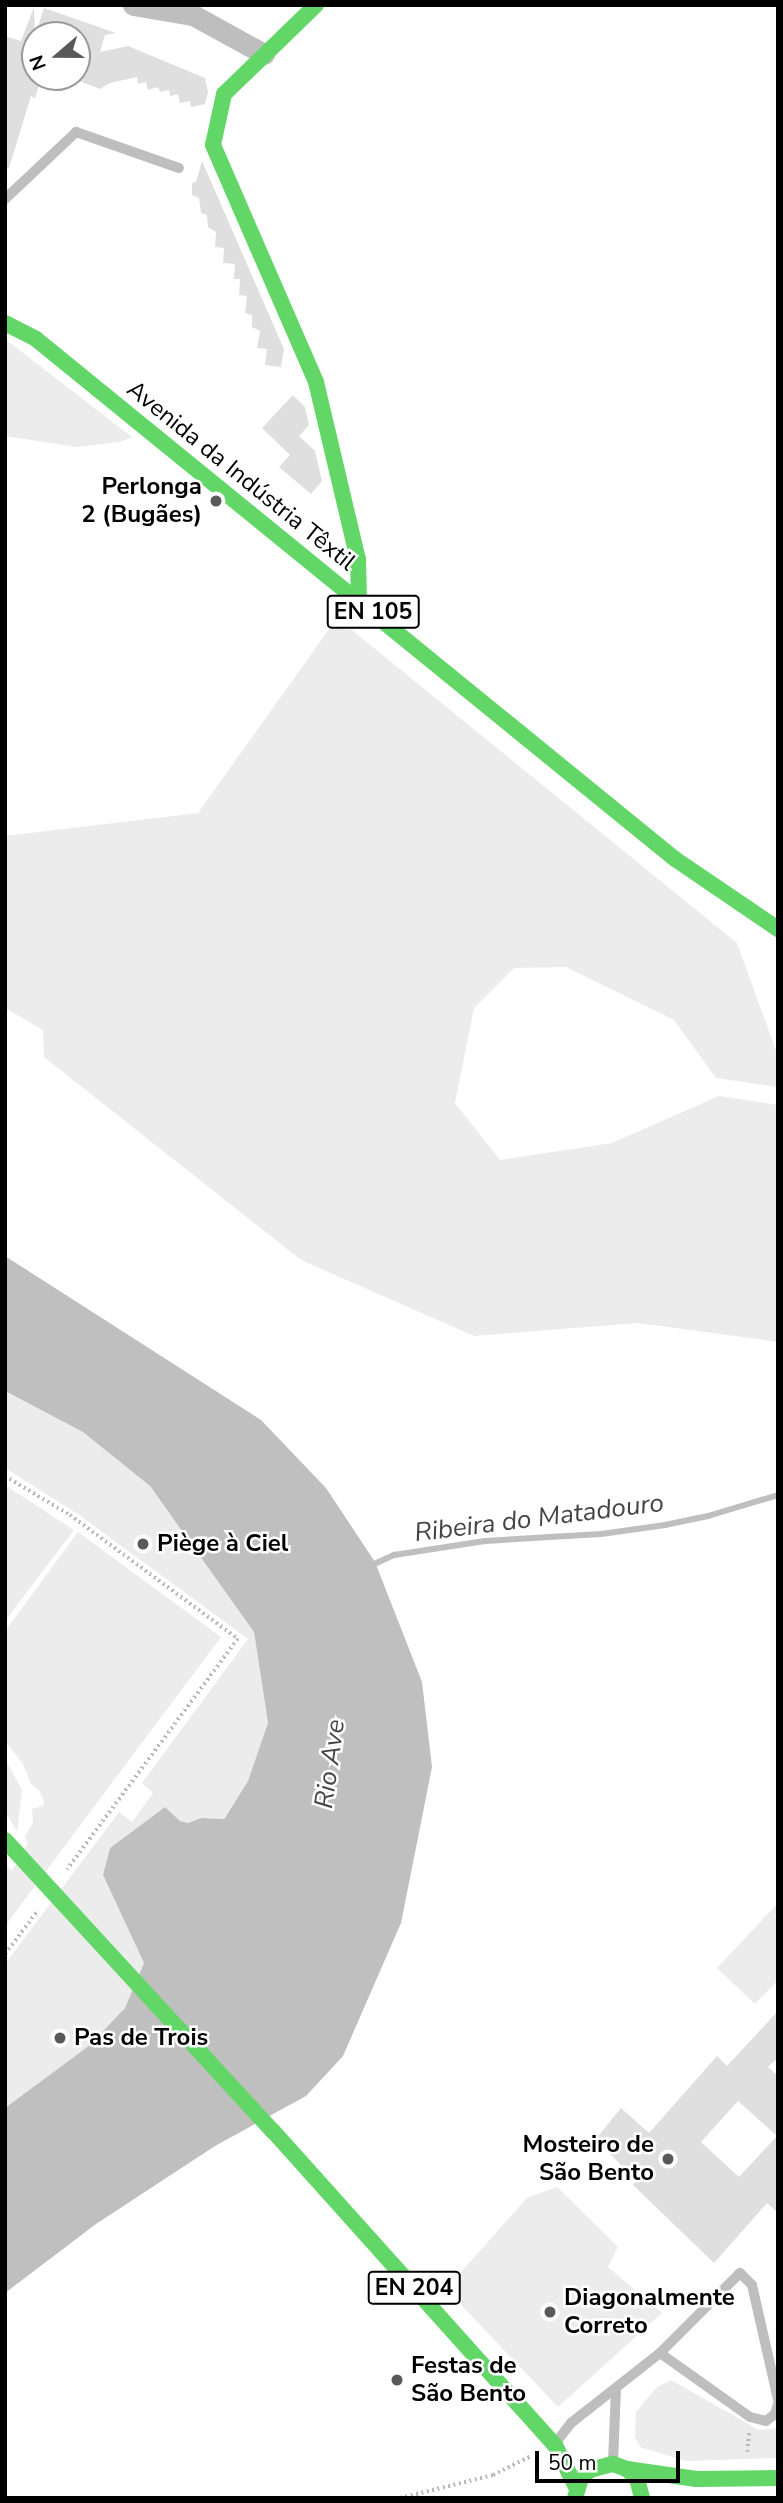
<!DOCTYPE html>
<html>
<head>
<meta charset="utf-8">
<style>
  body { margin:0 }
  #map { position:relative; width:783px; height:2503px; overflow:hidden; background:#fff; font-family:"Nunito Sans",sans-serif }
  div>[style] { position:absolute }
  .green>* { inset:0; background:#ececec }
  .water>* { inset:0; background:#bfbfbf }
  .stream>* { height:6px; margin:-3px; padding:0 3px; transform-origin:3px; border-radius:3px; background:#bfbfbf }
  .building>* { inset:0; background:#dfdfdf }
  .path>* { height:3.5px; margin-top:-1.75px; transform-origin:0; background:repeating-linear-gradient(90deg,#b9b9b9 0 2px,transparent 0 5.5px) }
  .lane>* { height:10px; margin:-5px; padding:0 5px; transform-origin:5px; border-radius:5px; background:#bebebe }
  .street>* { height:21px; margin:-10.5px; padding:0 10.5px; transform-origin:10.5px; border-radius:10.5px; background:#bebebe }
  .fast>* { height:16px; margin:-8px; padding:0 8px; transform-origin:8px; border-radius:8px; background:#63d668 }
  .dots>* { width:19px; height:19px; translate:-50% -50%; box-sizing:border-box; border:4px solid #fff; border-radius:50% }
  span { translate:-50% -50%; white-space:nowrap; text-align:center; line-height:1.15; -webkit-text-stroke:5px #fff; paint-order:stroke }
  .shield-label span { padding:2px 5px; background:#fff; border:2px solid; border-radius:5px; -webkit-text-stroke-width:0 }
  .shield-label { font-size:23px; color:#000; font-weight:700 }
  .street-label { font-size:24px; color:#000 }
  .poi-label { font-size:24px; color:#000; font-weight:700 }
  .right { translate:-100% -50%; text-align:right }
  .left { translate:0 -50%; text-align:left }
  .water-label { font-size:26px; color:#444; font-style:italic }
  .frame { position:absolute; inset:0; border:7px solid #000; pointer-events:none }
  .north { position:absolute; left:21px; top:21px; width:70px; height:70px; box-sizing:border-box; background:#fff; border:2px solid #999; border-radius:50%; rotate:250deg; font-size:19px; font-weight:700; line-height:28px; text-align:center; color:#000 }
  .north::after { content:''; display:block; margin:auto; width:24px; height:32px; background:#595959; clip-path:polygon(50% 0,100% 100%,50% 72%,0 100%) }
  .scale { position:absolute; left:535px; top:2451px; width:145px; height:32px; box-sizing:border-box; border:4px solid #000; border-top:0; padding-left:9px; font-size:21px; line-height:24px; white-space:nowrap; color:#000; -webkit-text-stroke:5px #fff; paint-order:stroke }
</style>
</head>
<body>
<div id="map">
  <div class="green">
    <i style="clip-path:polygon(5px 339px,132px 437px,120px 442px,77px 447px,5px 436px)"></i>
    <i style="clip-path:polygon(337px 618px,737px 943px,778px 1056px,778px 1087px,716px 1078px,674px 1020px,566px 967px,514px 968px,474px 1008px,455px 1103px,500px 1160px,612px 1143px,719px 1096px,778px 1105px,778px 1342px,638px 1323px,474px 1336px,301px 1260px,44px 1057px,43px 1030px,5px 1008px,5px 836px,198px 813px)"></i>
    <i style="clip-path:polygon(5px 1391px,83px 1432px,150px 1486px,254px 1632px,268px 1724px,248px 1781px,223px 1819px,201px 1818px,188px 1823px,180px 1821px,165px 1807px,110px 1848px,103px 1875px,144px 1963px,125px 2008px,90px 2045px,5px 2108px,5px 1964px,119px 1812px,132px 1822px,153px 1793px,142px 1783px,248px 1639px,79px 1515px,5px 1468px)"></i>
    <i style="clip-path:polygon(5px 1485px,74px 1530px,5px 1621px)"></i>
    <i style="clip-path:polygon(78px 1532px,221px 1637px,5px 1926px,5px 1864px,12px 1871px,27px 1844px,25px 1836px,33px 1823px,32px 1809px,43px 1806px,44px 1801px,39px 1790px,31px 1784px,23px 1764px,5px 1741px,5px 1631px)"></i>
    <i style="clip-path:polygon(5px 1759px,22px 1790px,17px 1832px,5px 1811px)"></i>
    <i style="clip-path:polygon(778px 1903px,778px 1980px,755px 2004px,717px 1968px)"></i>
    <i style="clip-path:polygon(557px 2187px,618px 2247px,608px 2267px,662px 2313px,558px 2407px,446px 2289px,527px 2198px)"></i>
    <i style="clip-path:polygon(671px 2380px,759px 2430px,778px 2428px,778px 2458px,686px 2461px,640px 2447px,635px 2437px,636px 2412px,657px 2387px)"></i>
  </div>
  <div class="water">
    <i style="clip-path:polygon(5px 1256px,261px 1420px,326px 1488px,375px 1562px,422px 1682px,432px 1767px,401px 1923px,343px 2056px,306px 2096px,215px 2146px,96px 2224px,5px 2293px,5px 2108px,90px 2045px,125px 2008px,144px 1963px,103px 1875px,110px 1848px,165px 1807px,180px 1821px,188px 1823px,201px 1818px,224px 1819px,248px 1781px,268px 1723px,254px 1632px,150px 1486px,83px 1432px,5px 1391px)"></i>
  </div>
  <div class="stream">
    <i style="left:368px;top:1567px;width:29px;rotate:-25deg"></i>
    <i style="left:394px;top:1555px;width:92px;rotate:-8.7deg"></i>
    <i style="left:485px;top:1541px;width:116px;rotate:-3.5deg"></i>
    <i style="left:601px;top:1534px;width:65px;rotate:-8deg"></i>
    <i style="left:665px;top:1525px;width:44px;rotate:-11.8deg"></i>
    <i style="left:708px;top:1516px;width:73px;rotate:-16.7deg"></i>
  </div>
  <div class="building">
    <i style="clip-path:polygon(34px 7px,35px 35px,44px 8px,116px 33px,105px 35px,100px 52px,128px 46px,205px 78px,208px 92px,205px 104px,191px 107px,190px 101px,180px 103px,178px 94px,170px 96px,169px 90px,160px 92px,158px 87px,148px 90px,146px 82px,138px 84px,137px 77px,110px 83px,100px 89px,77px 80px,77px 35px,35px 35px,35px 77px,42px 77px,35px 98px,31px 96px,9px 168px,5px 167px,5px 36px,21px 41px)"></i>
    <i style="clip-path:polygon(202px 161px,284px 349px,281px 367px,265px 365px,267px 349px,257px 348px,260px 331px,252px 327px,252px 315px,245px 313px,247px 296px,239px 295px,240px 279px,234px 279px,235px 264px,223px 263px,224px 248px,215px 247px,216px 232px,208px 227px,207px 215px,201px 213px,199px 198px,192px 195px,192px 183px,196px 182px)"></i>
    <i style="clip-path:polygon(293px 395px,305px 407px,309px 425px,299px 436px,315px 451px,322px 481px,311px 494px,279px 467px,290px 455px,262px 428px)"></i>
    <i style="clip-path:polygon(evenodd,778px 2011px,778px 2058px,768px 2067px,778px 2076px,778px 2213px,767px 2203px,714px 2263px,633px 2185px,637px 2180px,595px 2140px,621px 2108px,649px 2133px,717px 2056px,727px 2066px,778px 2011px,738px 2101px,777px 2136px,739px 2177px,701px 2142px,738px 2101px)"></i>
  </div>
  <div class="path">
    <i style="left:5px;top:1476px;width:76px;rotate:31deg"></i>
    <i style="left:70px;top:1515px;width:209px;rotate:36.4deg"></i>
    <i style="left:238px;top:1639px;width:287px;rotate:126.5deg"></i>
    <i style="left:5px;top:1954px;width:55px;rotate:-53.1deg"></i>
    <i style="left:747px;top:2452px;width:20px;rotate:-84deg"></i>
    <i style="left:400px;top:2498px;width:96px;rotate:-13.9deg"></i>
    <i style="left:493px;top:2475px;width:42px;rotate:-26.6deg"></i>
  </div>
  <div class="lane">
    <i style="left:5px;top:199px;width:98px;rotate:-43.3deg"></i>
    <i style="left:76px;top:132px;width:109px;rotate:19.3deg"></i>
    <i style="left:660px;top:2353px;width:110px;rotate:35.4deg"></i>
    <i style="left:750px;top:2417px;width:16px;rotate:14deg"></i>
    <i style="left:766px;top:2421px;width:11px;rotate:-38deg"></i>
    <i style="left:775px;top:2414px;width:10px;rotate:-73deg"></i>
    <i style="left:557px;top:2441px;width:23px;rotate:-52deg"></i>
    <i style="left:571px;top:2423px;width:113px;rotate:-38.2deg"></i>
    <i style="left:660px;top:2353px;width:113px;rotate:-45deg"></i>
    <i style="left:740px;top:2273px;width:17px;rotate:45deg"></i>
    <i style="left:752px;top:2285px;width:117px;rotate:77.2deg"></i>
    <i style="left:613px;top:2463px;width:74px;rotate:-87.7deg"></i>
  </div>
  <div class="street">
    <i style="left:133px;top:5px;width:61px;rotate:9.5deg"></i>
    <i style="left:193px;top:15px;width:81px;rotate:28.8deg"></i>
  </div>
  <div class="fast">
    <i style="left:316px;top:5px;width:128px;rotate:135.9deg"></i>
    <i style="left:224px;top:94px;width:52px;rotate:102.2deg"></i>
    <i style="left:213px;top:145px;width:258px;rotate:66.5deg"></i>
    <i style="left:316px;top:382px;width:182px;rotate:76.7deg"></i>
    <i style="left:358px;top:559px;width:42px;rotate:88.6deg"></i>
    <i style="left:5px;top:323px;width:35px;rotate:27deg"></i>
    <i style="left:36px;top:339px;width:824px;rotate:39.14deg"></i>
    <i style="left:675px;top:859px;width:125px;rotate:34.2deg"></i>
    <i style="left:5px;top:1840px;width:396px;rotate:47.4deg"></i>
    <i style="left:273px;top:2131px;width:422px;rotate:48.1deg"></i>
    <i style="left:555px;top:2445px;width:47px;rotate:63.4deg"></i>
    <i style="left:627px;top:2469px;width:70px;rotate:8.2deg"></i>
    <i style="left:696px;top:2479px;width:82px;rotate:-0.7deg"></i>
    <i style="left:575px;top:2498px;width:21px;rotate:-73deg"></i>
    <i style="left:581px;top:2478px;width:12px;rotate:-42deg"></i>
    <i style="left:590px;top:2470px;width:24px;rotate:-15deg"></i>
    <i style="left:613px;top:2464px;width:15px;rotate:20deg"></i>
    <i style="left:627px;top:2469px;width:14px;rotate:45deg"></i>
    <i style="left:637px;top:2479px;width:20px;rotate:75deg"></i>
  </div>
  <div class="dots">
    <i style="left:216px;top:501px;background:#595959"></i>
    <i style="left:143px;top:1544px;background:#595959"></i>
    <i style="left:60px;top:2038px;background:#595959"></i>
    <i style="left:668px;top:2159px;background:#595959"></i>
    <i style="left:550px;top:2312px;background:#595959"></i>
    <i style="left:397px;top:2380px;background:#595959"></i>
  </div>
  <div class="shield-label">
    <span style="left:373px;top:612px">EN 105</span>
    <span style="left:414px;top:2288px">EN 204</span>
  </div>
  <div class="street-label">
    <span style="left:241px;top:476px;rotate:39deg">Avenida da Indústria Têxtil</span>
  </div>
  <div class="poi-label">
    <span class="right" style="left:202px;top:501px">Perlonga<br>2 (Bugães)</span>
    <span class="left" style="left:157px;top:1544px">Piège à Ciel</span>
    <span class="left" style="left:74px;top:2038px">Pas de Trois</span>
    <span class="right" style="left:654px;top:2159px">Mosteiro de<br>São Bento</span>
    <span class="left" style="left:564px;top:2312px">Diagonalmente<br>Correto</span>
    <span class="left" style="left:411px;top:2380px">Festas de<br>São Bento</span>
  </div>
  <div class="water-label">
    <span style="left:539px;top:1518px;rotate:-7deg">Ribeira do Matadouro</span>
    <span style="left:330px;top:1764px;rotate:-82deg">Rio Ave</span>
  </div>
  <div class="frame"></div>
  <div class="north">N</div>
  <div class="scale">50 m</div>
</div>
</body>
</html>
